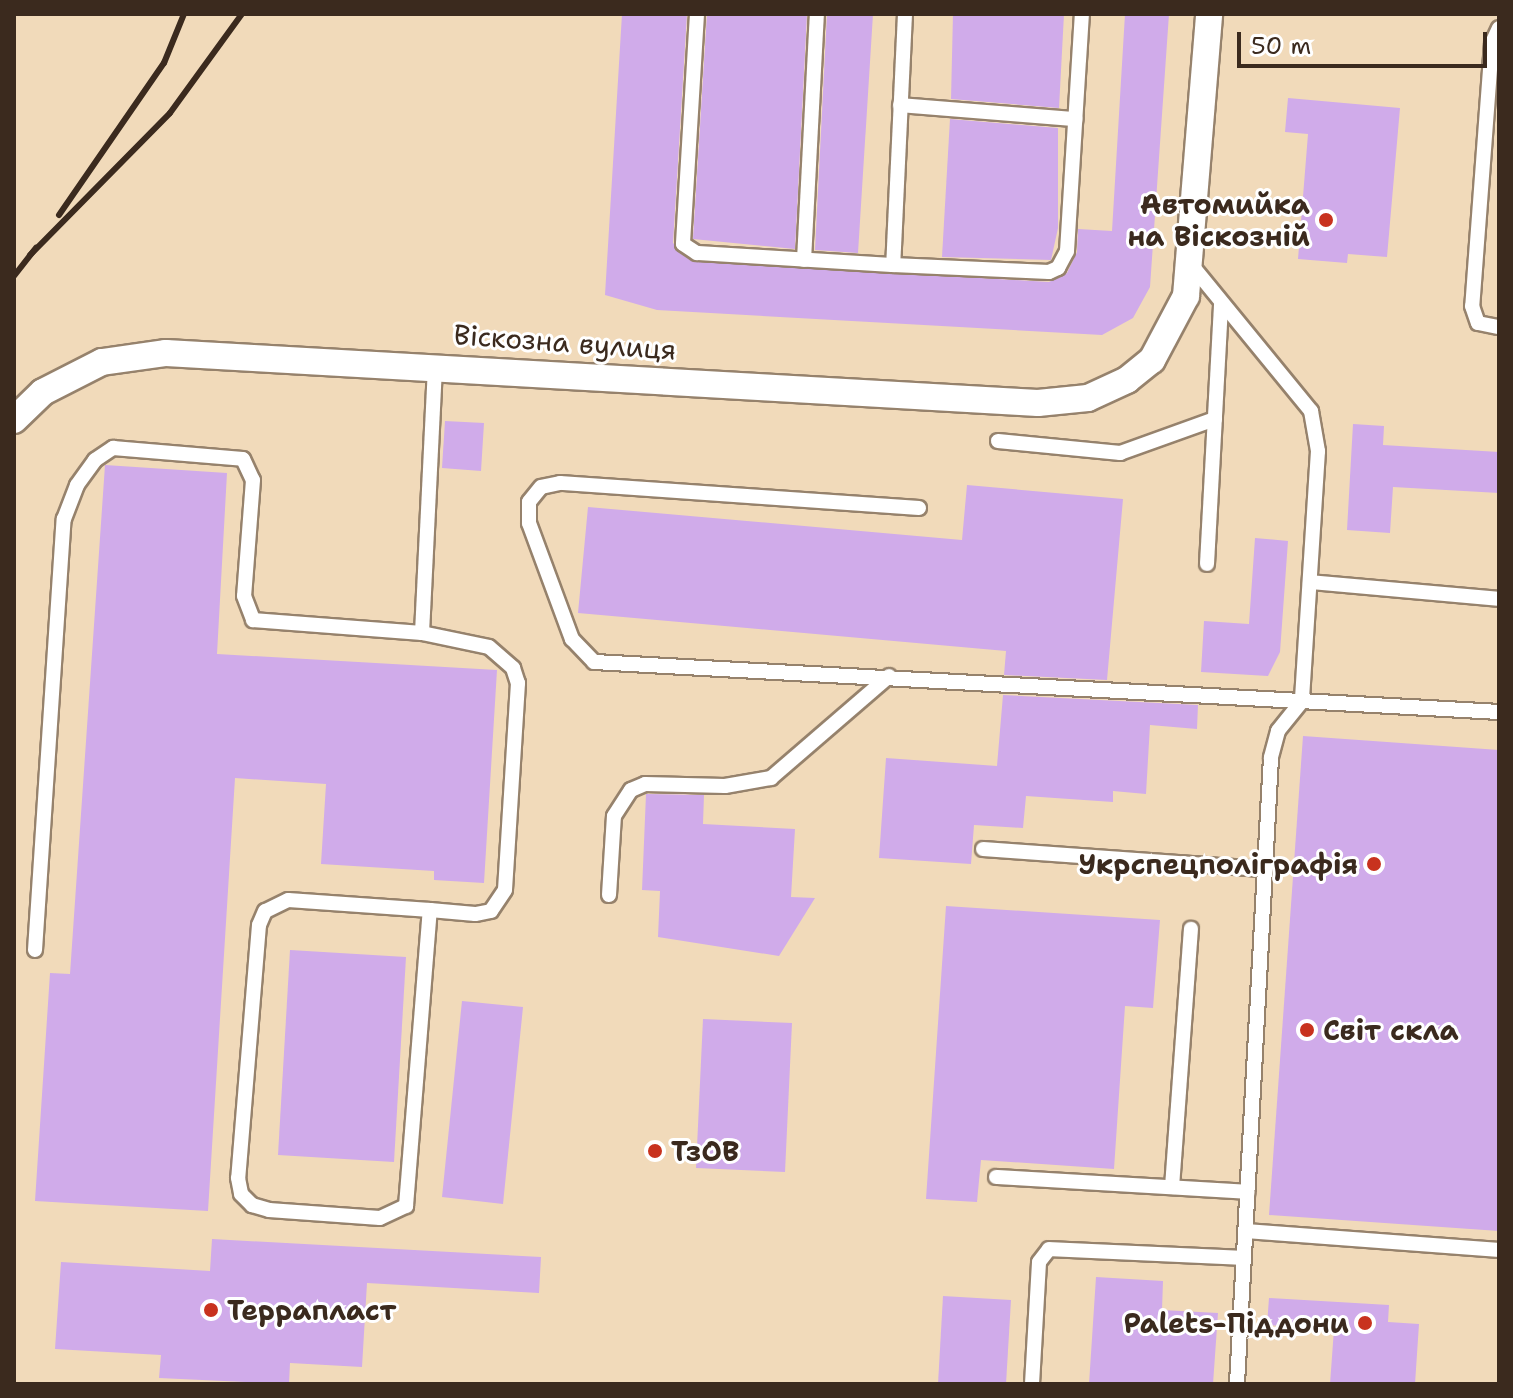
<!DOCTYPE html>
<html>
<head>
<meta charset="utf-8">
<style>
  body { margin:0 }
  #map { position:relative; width:1513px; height:1398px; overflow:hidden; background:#f1daba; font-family:"Shantell Sans",sans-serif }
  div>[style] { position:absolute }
  .building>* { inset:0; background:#d0abea }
  .roads { filter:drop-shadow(2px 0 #96826c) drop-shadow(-2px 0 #96826c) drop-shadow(0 2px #96826c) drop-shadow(0 -2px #96826c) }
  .lane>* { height:14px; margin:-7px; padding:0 7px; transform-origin:7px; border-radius:7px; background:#fff }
  .street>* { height:26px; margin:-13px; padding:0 13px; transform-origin:13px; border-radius:13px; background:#fff }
  .rail>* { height:6px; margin:-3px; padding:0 3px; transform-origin:3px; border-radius:3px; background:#3b2a1e }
  .dots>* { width:22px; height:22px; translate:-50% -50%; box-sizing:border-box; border:4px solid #fff; border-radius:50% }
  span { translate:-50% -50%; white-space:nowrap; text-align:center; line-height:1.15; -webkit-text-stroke:6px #fff; paint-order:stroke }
  .poi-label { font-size:28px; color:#3b2a1e; font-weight:700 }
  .right { translate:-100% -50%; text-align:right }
  .left { translate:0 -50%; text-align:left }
  .street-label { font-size:28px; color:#3b2a1e }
  .frame { position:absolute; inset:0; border:16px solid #3b2a1e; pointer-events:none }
  .scale { position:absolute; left:1237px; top:32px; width:250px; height:36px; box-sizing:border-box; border:4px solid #3b2a1e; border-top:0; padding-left:10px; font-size:24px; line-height:28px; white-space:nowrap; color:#3b2a1e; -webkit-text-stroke:6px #fff; paint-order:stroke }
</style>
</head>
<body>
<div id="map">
  <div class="building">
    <i style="clip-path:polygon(622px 14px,687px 14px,673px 243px,692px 261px,1049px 282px,1067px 273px,1077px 252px,1078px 229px,1112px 231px,1125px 14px,1169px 14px,1150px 287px,1133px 318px,1102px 335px,657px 310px,605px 295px)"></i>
    <i style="clip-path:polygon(707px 14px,807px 14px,795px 249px,693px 239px)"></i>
    <i style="clip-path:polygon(827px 14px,873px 14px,858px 253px,815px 250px)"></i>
    <i style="clip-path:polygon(953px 14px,1064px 14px,1059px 108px,951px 99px)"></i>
    <i style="clip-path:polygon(1288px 98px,1400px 108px,1387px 257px,1348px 254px,1347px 263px,1298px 259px,1308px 134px,1285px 132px)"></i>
    <i style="clip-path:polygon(950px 119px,1058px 128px,1058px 228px,1051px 260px,942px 257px)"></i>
    <i style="clip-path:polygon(445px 421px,484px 423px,481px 471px,442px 468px)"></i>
    <i style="clip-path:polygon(1353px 424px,1384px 426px,1383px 445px,1499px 452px,1499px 493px,1393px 487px,1390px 533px,1347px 530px)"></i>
    <i style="clip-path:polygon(105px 465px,227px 473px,217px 654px,497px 670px,484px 883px,434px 880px,434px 871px,321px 864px,326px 784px,235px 778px,208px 1211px,35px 1201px,50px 973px,70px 974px)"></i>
    <i style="clip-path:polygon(967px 485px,1123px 499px,1107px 680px,1004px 675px,1006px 651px,578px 613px,588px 507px,962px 540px)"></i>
    <i style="clip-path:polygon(1255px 538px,1288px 541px,1280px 652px,1268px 676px,1201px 672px,1204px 621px,1249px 624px)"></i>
    <i style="clip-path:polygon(1003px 695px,1198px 705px,1197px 729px,1150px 725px,1146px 794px,1113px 791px,1113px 802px,1026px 796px,1023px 828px,974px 825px,971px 864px,879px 858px,886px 758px,997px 766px)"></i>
    <i style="clip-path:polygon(1303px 736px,1499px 750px,1499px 1231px,1269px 1215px)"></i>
    <i style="clip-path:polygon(646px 794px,704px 795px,703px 824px,795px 829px,791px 897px,815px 898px,779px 956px,658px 937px,660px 891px,642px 890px)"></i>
    <i style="clip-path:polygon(946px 906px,1160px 920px,1153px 1008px,1125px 1006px,1114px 1169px,981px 1160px,977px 1202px,926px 1199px)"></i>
    <i style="clip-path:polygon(290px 950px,406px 957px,394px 1162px,278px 1155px)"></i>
    <i style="clip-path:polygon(462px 1001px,523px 1007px,503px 1204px,442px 1197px)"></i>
    <i style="clip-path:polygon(703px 1019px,792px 1023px,785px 1172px,696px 1168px)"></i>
    <i style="clip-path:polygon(212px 1239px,541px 1257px,539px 1293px,367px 1283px,362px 1367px,290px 1363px,289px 1384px,159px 1378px,161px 1355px,55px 1349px,61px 1262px,210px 1271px)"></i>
    <i style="clip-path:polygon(1096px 1277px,1163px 1281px,1162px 1310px,1218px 1313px,1213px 1384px,1089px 1384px)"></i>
    <i style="clip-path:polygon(943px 1296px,1011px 1300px,1006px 1384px,938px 1384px)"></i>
    <i style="clip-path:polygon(1269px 1298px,1389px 1305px,1388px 1322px,1419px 1324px,1415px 1384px,1330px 1384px,1334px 1329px,1267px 1325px)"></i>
  </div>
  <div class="roads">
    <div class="lane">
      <i style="left:697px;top:14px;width:230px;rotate:93.5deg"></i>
      <i style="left:683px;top:244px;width:17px;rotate:33deg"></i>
      <i style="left:697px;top:253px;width:196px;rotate:3.5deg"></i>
      <i style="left:905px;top:14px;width:251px;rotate:92.7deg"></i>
      <i style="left:893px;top:265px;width:156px;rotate:2.6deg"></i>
      <i style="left:1049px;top:272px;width:10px;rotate:-24deg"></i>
      <i style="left:1058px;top:268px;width:19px;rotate:-62deg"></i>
      <i style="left:1067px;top:251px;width:237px;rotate:-86.4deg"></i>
      <i style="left:1499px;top:28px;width:17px;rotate:115deg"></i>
      <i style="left:1492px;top:43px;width:264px;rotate:94.3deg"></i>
      <i style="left:1472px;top:306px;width:18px;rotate:71deg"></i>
      <i style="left:1478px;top:323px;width:21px;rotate:11deg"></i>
      <i style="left:900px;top:105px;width:176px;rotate:4.6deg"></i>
      <i style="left:804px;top:260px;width:246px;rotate:-87deg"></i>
      <i style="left:1189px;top:262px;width:193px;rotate:50.7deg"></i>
      <i style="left:1311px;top:411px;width:41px;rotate:80.1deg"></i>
      <i style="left:1318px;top:451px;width:251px;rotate:93.7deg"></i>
      <i style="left:1302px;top:701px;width:38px;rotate:129deg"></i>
      <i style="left:1278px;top:731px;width:28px;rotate:105deg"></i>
      <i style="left:1271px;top:758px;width:627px;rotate:93.11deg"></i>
      <i style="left:998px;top:441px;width:123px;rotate:5.6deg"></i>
      <i style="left:1120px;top:453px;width:101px;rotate:-19.7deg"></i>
      <i style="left:919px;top:508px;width:360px;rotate:-176deg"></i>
      <i style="left:560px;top:483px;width:19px;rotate:168deg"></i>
      <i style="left:541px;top:487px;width:19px;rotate:129deg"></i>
      <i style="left:529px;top:502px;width:21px;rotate:90deg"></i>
      <i style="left:529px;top:523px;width:124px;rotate:69.7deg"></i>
      <i style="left:572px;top:639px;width:32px;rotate:46deg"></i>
      <i style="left:594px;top:662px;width:906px;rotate:3.16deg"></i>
      <i style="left:1207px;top:564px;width:261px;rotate:-86.9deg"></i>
      <i style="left:1310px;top:582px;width:190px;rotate:5.1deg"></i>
      <i style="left:422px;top:633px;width:68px;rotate:11.8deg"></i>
      <i style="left:489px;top:647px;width:32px;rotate:41deg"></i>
      <i style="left:513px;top:668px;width:16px;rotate:72deg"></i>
      <i style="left:518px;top:683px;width:207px;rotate:93.6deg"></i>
      <i style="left:505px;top:890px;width:25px;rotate:124deg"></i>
      <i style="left:491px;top:911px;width:16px;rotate:169deg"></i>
      <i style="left:475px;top:914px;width:45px;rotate:-174.9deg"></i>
      <i style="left:430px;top:910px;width:142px;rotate:-176deg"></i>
      <i style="left:288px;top:900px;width:25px;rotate:154deg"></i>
      <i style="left:265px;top:911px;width:15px;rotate:113deg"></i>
      <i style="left:259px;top:925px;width:254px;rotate:94.7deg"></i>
      <i style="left:238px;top:1178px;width:16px;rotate:79deg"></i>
      <i style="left:241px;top:1194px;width:16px;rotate:45deg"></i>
      <i style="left:252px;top:1205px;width:18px;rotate:16deg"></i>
      <i style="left:269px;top:1210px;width:111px;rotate:4.1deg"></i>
      <i style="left:380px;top:1218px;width:29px;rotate:-25deg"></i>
      <i style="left:406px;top:1206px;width:297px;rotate:-85.4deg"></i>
      <i style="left:983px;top:849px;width:283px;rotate:4.1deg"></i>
      <i style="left:609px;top:895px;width:79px;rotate:-86.4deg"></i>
      <i style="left:614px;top:816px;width:31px;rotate:-57deg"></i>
      <i style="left:631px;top:790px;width:15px;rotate:-23deg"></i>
      <i style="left:645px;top:784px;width:80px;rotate:1.4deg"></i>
      <i style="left:725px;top:786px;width:47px;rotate:-9.9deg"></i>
      <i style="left:771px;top:778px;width:156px;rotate:-40.8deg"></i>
      <i style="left:35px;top:950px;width:432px;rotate:-86.2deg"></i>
      <i style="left:64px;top:519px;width:36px;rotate:-69deg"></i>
      <i style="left:77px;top:485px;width:31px;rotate:-54deg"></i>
      <i style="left:95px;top:460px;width:22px;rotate:-34deg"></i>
      <i style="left:113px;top:448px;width:130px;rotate:4.8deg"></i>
      <i style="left:243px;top:459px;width:23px;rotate:65deg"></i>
      <i style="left:253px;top:480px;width:116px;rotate:94.4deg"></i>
      <i style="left:244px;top:596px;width:26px;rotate:69deg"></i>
      <i style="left:253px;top:620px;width:169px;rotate:4.4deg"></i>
      <i style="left:422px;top:633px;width:267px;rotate:-87.2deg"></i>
      <i style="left:996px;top:1177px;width:252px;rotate:3.4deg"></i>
      <i style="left:1172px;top:1187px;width:259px;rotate:-85.8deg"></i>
      <i style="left:1246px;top:1231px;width:254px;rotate:4.3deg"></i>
      <i style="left:1032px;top:1384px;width:122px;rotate:-86.7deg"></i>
      <i style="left:1039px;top:1262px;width:16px;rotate:-52deg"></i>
      <i style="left:1049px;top:1249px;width:195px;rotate:2.6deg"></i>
    </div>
    <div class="street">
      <i style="left:14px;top:420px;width:40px;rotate:-44deg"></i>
      <i style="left:43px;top:392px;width:66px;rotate:-27deg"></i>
      <i style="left:102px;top:362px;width:65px;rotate:-8deg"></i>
      <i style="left:166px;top:353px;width:873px;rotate:3.28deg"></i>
      <i style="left:1038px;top:403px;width:50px;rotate:-5.7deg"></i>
      <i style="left:1088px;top:398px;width:43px;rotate:-24.8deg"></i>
      <i style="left:1127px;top:380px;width:32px;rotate:-39deg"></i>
      <i style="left:1152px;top:360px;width:72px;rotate:-62deg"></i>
      <i style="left:1186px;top:296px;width:283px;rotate:-85.3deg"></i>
    </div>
  </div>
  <div class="rail">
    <i style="left:59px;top:215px;width:185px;rotate:-55.4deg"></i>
    <i style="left:164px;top:63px;width:53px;rotate:-67.8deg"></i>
    <i style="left:30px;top:255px;width:199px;rotate:-45.4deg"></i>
    <i style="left:170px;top:113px;width:122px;rotate:-54deg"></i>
    <i style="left:14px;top:276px;width:36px;rotate:-52deg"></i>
  </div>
  <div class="dots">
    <i style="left:1326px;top:220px;background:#c8321e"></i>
    <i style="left:1374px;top:864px;background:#c8321e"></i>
    <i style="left:1307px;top:1030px;background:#c8321e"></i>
    <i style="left:655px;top:1151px;background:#c8321e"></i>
    <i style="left:211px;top:1310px;background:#c8321e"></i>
    <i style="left:1365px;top:1323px;background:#c8321e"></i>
  </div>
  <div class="poi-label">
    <span class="right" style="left:1310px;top:220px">Автомийка<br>на Віскозній</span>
    <span class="right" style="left:1358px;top:864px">Укрспецполіграфія</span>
    <span class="left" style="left:1323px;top:1030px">Світ скла</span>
    <span class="left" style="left:671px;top:1151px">ТзОВ</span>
    <span class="left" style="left:227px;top:1310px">Террапласт</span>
    <span class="right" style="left:1349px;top:1323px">Palets-Піддони</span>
  </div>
  <div class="street-label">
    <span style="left:565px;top:342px;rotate:4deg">Віскозна вулиця</span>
  </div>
  <div class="frame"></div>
  <div class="scale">50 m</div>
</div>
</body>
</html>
